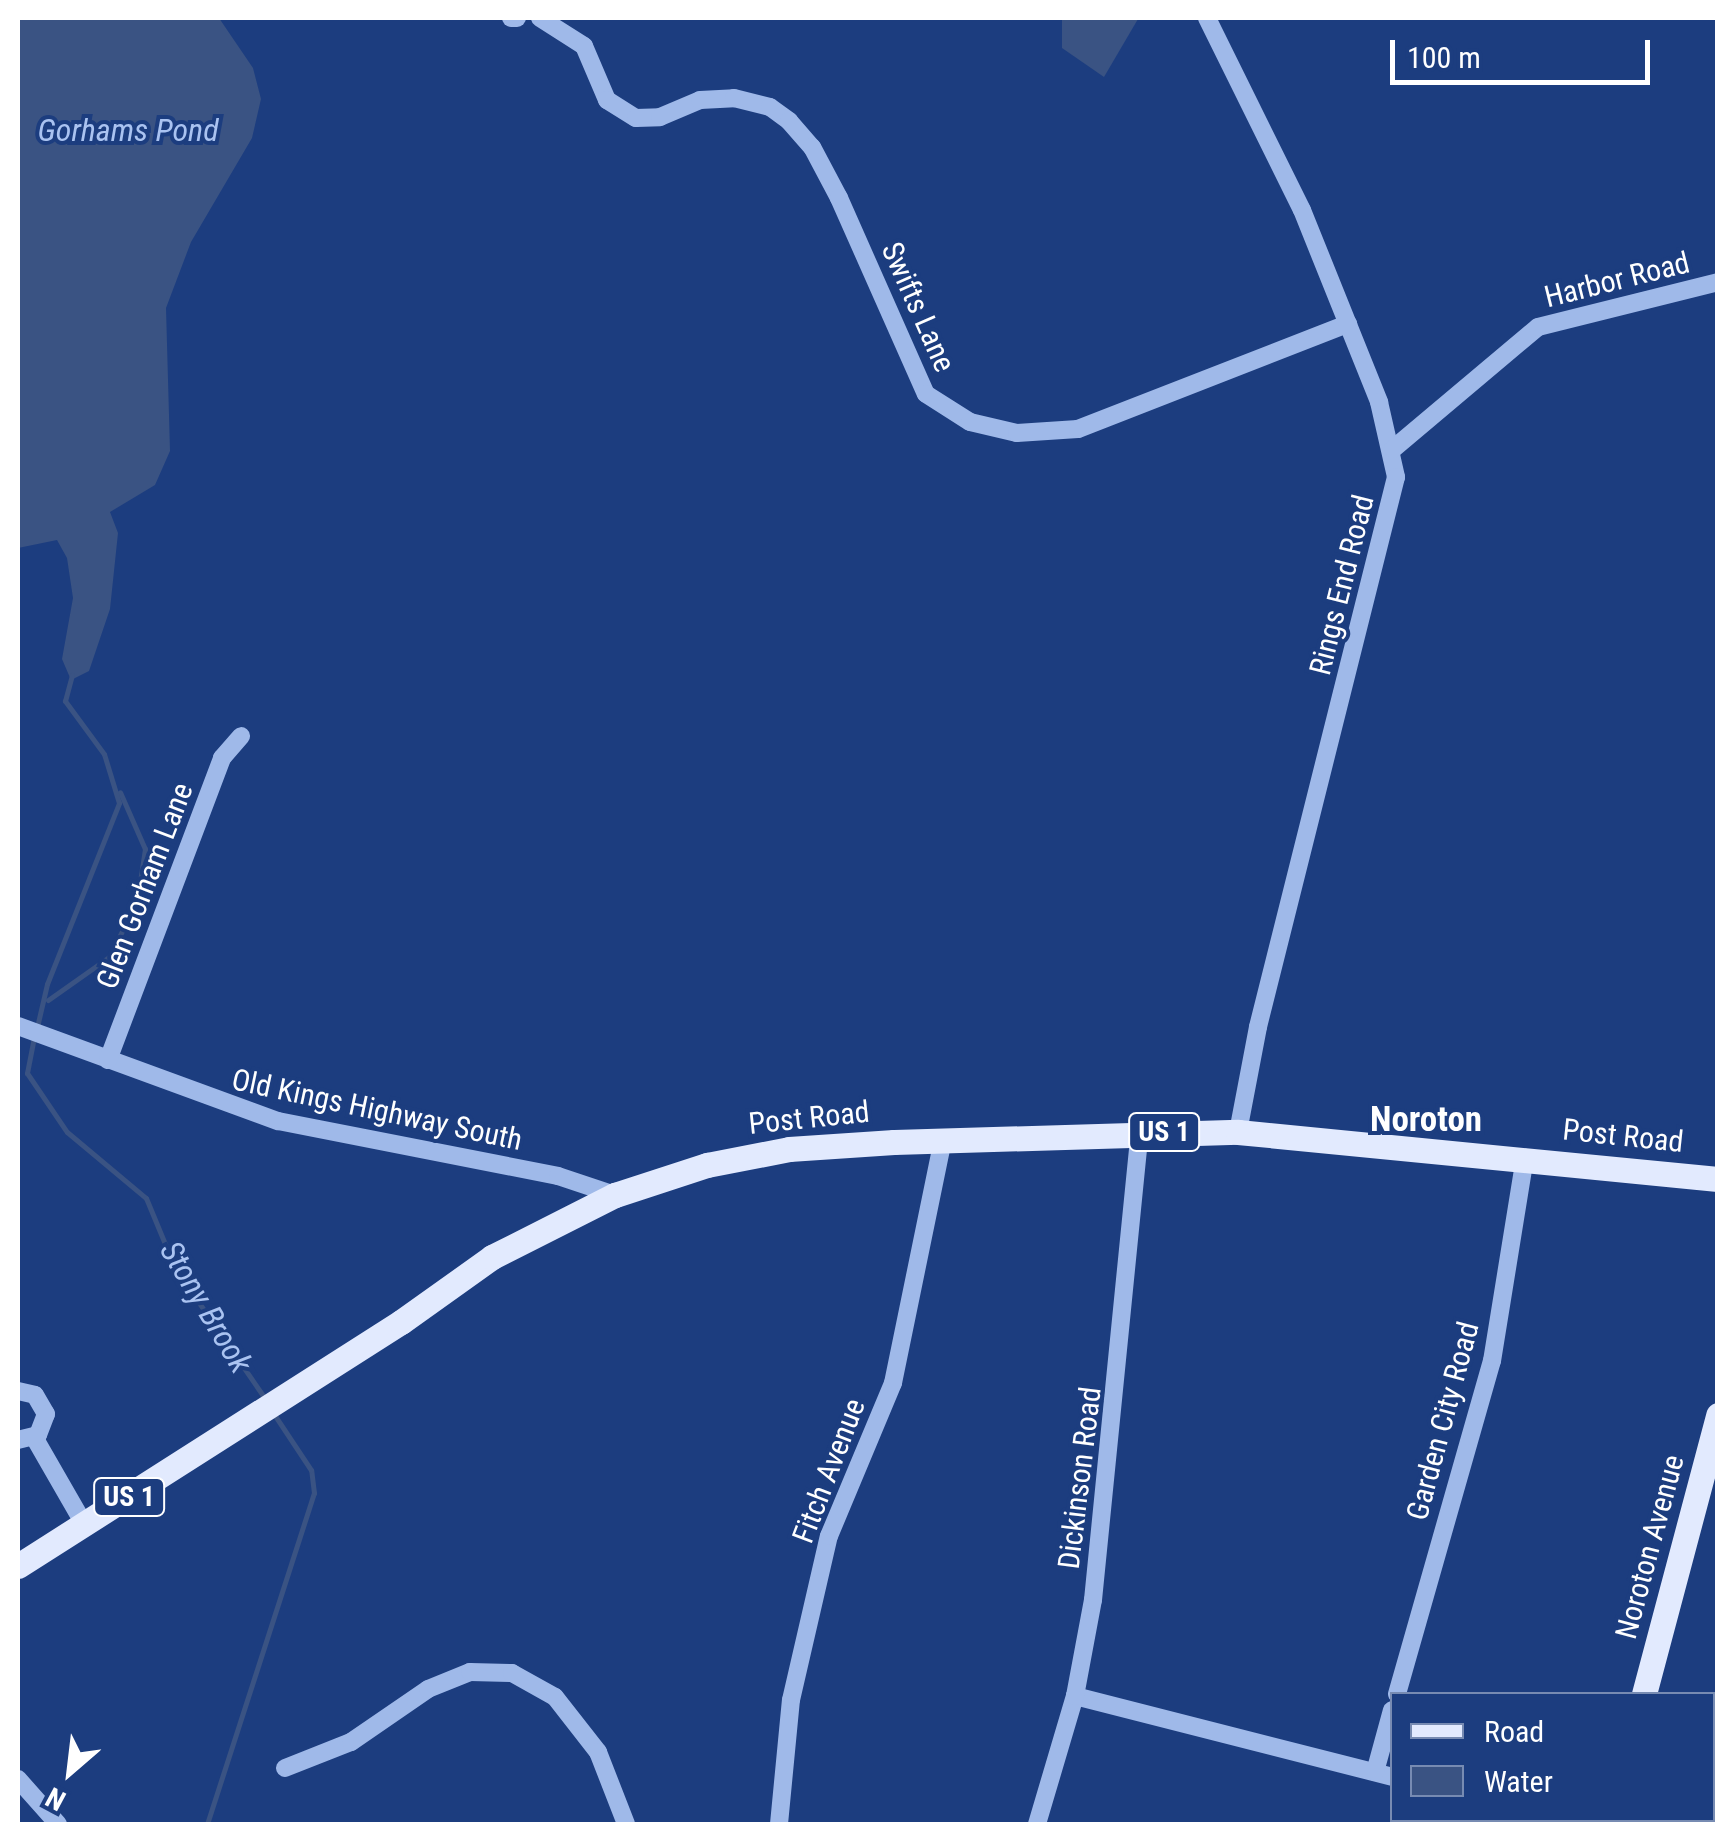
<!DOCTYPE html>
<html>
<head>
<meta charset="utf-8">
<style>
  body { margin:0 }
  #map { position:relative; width:1735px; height:1842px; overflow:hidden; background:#1c3d7f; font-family:"Roboto Condensed",sans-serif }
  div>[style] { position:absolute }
  .water>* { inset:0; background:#3a5383 }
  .stream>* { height:5px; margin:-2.5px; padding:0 2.5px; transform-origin:2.5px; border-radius:2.5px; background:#3a5383 }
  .minor>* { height:18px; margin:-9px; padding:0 9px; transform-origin:9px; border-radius:9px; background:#9fb9e9 }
  .major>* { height:25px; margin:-12.5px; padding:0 12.5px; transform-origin:12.5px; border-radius:12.5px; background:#e2eafe }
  span { translate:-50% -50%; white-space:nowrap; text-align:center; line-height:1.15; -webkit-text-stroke:8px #1c3d7f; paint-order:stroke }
  .shield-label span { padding:2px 8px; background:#1c3d7f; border:2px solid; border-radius:8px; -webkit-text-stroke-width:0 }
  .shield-label { font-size:28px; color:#fff; font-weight:700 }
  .street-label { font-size:30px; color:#fff }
  .water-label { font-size:32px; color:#aac3f1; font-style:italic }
  .quarter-label { font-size:35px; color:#fff; font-weight:700 }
  .frame { position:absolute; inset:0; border:20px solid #fff; pointer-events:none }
  .legend { position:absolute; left:1390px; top:1692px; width:325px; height:130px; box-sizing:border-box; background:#1c3d7f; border:2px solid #778bb2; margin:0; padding:12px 18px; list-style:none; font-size:30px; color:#fff }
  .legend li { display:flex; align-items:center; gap:20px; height:50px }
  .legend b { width:50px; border:2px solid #778bb2 }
  .north { position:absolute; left:20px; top:1722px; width:100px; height:100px; -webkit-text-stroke:8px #1c3d7f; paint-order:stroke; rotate:208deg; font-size:28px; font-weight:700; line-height:40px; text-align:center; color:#fff }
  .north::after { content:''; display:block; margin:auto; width:35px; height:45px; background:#fff; clip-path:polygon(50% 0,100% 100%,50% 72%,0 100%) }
  .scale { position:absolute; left:1390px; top:40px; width:260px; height:45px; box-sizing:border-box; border:5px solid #fff; border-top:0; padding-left:12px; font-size:30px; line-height:35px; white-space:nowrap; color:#fff; -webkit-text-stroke:8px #1c3d7f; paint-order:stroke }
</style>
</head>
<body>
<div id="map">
  <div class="water">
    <i style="clip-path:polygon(18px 18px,219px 18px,253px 68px,261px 99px,252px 138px,191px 242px,166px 308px,170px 451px,155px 485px,110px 512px,118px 533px,110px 609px,89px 671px,71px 680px,62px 659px,73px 598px,67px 558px,57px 540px,18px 548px)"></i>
    <i style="clip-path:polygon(1062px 18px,1138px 18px,1138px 19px,1104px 77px,1062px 48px)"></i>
  </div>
  <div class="stream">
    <i style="left:48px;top:1000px;width:75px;rotate:-35.2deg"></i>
    <i style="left:109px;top:957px;width:63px;rotate:-63.4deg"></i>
    <i style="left:137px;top:901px;width:53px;rotate:-81.3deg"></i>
    <i style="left:145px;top:849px;width:62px;rotate:-113.7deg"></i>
    <i style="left:37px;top:1027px;width:44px;rotate:-76.9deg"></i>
    <i style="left:47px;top:984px;width:195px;rotate:-68.3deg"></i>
    <i style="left:119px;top:803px;width:51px;rotate:-107deg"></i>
    <i style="left:104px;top:754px;width:66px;rotate:-126.3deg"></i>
    <i style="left:65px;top:701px;width:27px;rotate:-75deg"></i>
    <i style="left:34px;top:1037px;width:37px;rotate:101deg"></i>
    <i style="left:27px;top:1073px;width:71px;rotate:55.9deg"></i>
    <i style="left:67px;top:1132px;width:103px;rotate:39.9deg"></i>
    <i style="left:146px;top:1198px;width:76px;rotate:67.5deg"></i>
    <i style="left:175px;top:1268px;width:157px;rotate:55.4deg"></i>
    <i style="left:207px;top:1824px;width:348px;rotate:-72.1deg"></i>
    <i style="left:314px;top:1493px;width:23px;rotate:-97deg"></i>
    <i style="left:311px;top:1470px;width:71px;rotate:-123.5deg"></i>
  </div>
  <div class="minor">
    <i style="left:511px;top:18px;width:6px"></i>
    <i style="left:540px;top:18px;width:52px;rotate:32.5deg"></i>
    <i style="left:584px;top:46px;width:59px;rotate:66.9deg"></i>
    <i style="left:607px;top:100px;width:34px;rotate:32deg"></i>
    <i style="left:636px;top:118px;width:24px;rotate:-2deg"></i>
    <i style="left:660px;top:117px;width:43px;rotate:-23deg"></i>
    <i style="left:700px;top:100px;width:34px;rotate:-3deg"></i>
    <i style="left:734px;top:98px;width:37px;rotate:14deg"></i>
    <i style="left:770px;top:107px;width:24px;rotate:36deg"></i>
    <i style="left:789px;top:121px;width:35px;rotate:49deg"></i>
    <i style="left:812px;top:147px;width:58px;rotate:62.1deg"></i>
    <i style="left:839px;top:198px;width:214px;rotate:66.1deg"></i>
    <i style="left:926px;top:394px;width:52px;rotate:32.5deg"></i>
    <i style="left:970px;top:422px;width:48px;rotate:13.2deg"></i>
    <i style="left:1017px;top:433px;width:61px;rotate:-3.8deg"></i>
    <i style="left:1078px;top:429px;width:290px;rotate:-21.3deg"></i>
    <i style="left:1207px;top:18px;width:214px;rotate:63.7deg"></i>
    <i style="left:1302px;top:210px;width:207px;rotate:68.1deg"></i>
    <i style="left:1379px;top:402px;width:77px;rotate:77.2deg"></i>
    <i style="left:1396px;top:477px;width:567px;rotate:104.09deg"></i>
    <i style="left:1258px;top:1027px;width:107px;rotate:100.8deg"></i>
    <i style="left:1393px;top:449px;width:189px;rotate:-40.1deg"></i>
    <i style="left:1538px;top:327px;width:186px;rotate:-14deg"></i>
    <i style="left:18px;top:1026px;width:277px;rotate:20.1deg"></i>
    <i style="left:278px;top:1121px;width:285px;rotate:11.1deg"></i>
    <i style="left:558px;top:1176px;width:60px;rotate:18.4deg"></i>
    <i style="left:108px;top:1060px;width:323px;rotate:-69.3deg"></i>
    <i style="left:222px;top:758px;width:29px;rotate:-49deg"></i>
    <i style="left:18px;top:1391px;width:17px;rotate:13deg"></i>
    <i style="left:35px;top:1395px;width:22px;rotate:60deg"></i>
    <i style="left:46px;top:1414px;width:22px;rotate:111deg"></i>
    <i style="left:38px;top:1435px;width:21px;rotate:166deg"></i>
    <i style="left:34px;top:1437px;width:100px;rotate:60.1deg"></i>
    <i style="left:1397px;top:1694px;width:346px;rotate:-74.1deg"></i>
    <i style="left:1492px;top:1361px;width:206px;rotate:-80.8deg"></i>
    <i style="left:1075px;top:1696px;width:327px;rotate:14.3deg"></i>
    <i style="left:285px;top:1768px;width:71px;rotate:-21.5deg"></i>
    <i style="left:351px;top:1742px;width:93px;rotate:-34.5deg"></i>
    <i style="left:428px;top:1689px;width:45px;rotate:-22deg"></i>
    <i style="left:470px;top:1672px;width:42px;rotate:1.4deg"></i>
    <i style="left:512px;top:1673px;width:49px;rotate:29.2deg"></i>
    <i style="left:555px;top:1697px;width:70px;rotate:52deg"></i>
    <i style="left:598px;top:1752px;width:77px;rotate:68.7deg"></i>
    <i style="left:1375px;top:1772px;width:64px;rotate:-74.7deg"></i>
    <i style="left:18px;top:1779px;width:60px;rotate:48.4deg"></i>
    <i style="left:1549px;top:1820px;width:18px;rotate:13deg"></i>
    <i style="left:779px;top:1824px;width:125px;rotate:-84.5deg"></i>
    <i style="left:791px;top:1700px;width:168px;rotate:-77deg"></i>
    <i style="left:829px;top:1536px;width:166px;rotate:-67.3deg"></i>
    <i style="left:893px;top:1383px;width:249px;rotate:-78.4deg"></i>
    <i style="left:1037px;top:1824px;width:134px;rotate:-73.5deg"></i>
    <i style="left:1075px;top:1696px;width:98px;rotate:-79.4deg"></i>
    <i style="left:1093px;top:1600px;width:470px;rotate:-84.3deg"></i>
  </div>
  <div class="major">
    <i style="left:18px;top:1566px;width:454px;rotate:-32.5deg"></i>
    <i style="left:401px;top:1322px;width:112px;rotate:-35.5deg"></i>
    <i style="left:492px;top:1257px;width:138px;rotate:-26.8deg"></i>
    <i style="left:615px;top:1195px;width:97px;rotate:-18.1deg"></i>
    <i style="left:707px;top:1165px;width:84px;rotate:-11deg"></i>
    <i style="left:789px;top:1149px;width:105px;rotate:-3.8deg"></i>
    <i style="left:894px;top:1142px;width:344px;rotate:-1.7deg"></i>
    <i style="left:1238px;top:1132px;width:482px;rotate:5.6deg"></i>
    <i style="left:1644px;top:1694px;width:289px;rotate:-75.1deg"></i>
    <i style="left:1607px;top:1824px;width:4px;rotate:-76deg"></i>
  </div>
  <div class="shield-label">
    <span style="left:1164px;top:1132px">US 1</span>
    <span style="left:129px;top:1497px">US 1</span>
  </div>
  <div class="street-label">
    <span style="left:1617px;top:280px;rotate:-14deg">Harbor Road</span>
    <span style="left:918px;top:307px;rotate:66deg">Swifts Lane</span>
    <span style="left:1342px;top:585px;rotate:-76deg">Rings End Road</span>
    <span style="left:145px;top:886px;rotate:-69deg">Glen Gorham Lane</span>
    <span style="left:377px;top:1110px;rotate:12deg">Old Kings Highway South</span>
    <span style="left:809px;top:1118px;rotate:-6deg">Post Road</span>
    <span style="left:1623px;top:1136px;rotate:6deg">Post Road</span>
    <span style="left:1443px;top:1421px;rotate:-75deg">Garden City Road</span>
    <span style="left:829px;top:1471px;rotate:-69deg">Fitch Avenue</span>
    <span style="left:1080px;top:1478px;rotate:-83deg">Dickinson Road</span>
    <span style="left:1650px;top:1547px;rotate:-75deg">Noroton Avenue</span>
  </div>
  <div class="water-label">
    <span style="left:128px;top:130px">Gorhams Pond</span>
    <span style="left:206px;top:1307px;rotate:59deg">Stony Brook</span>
  </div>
  <div class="quarter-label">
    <span style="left:1426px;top:1120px">Noroton</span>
  </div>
  <div class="frame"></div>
  <ul class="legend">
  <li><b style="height:12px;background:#e2eafe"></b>Road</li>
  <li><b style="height:28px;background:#3a5383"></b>Water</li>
  </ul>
  <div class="north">N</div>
  <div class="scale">100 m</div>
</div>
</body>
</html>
